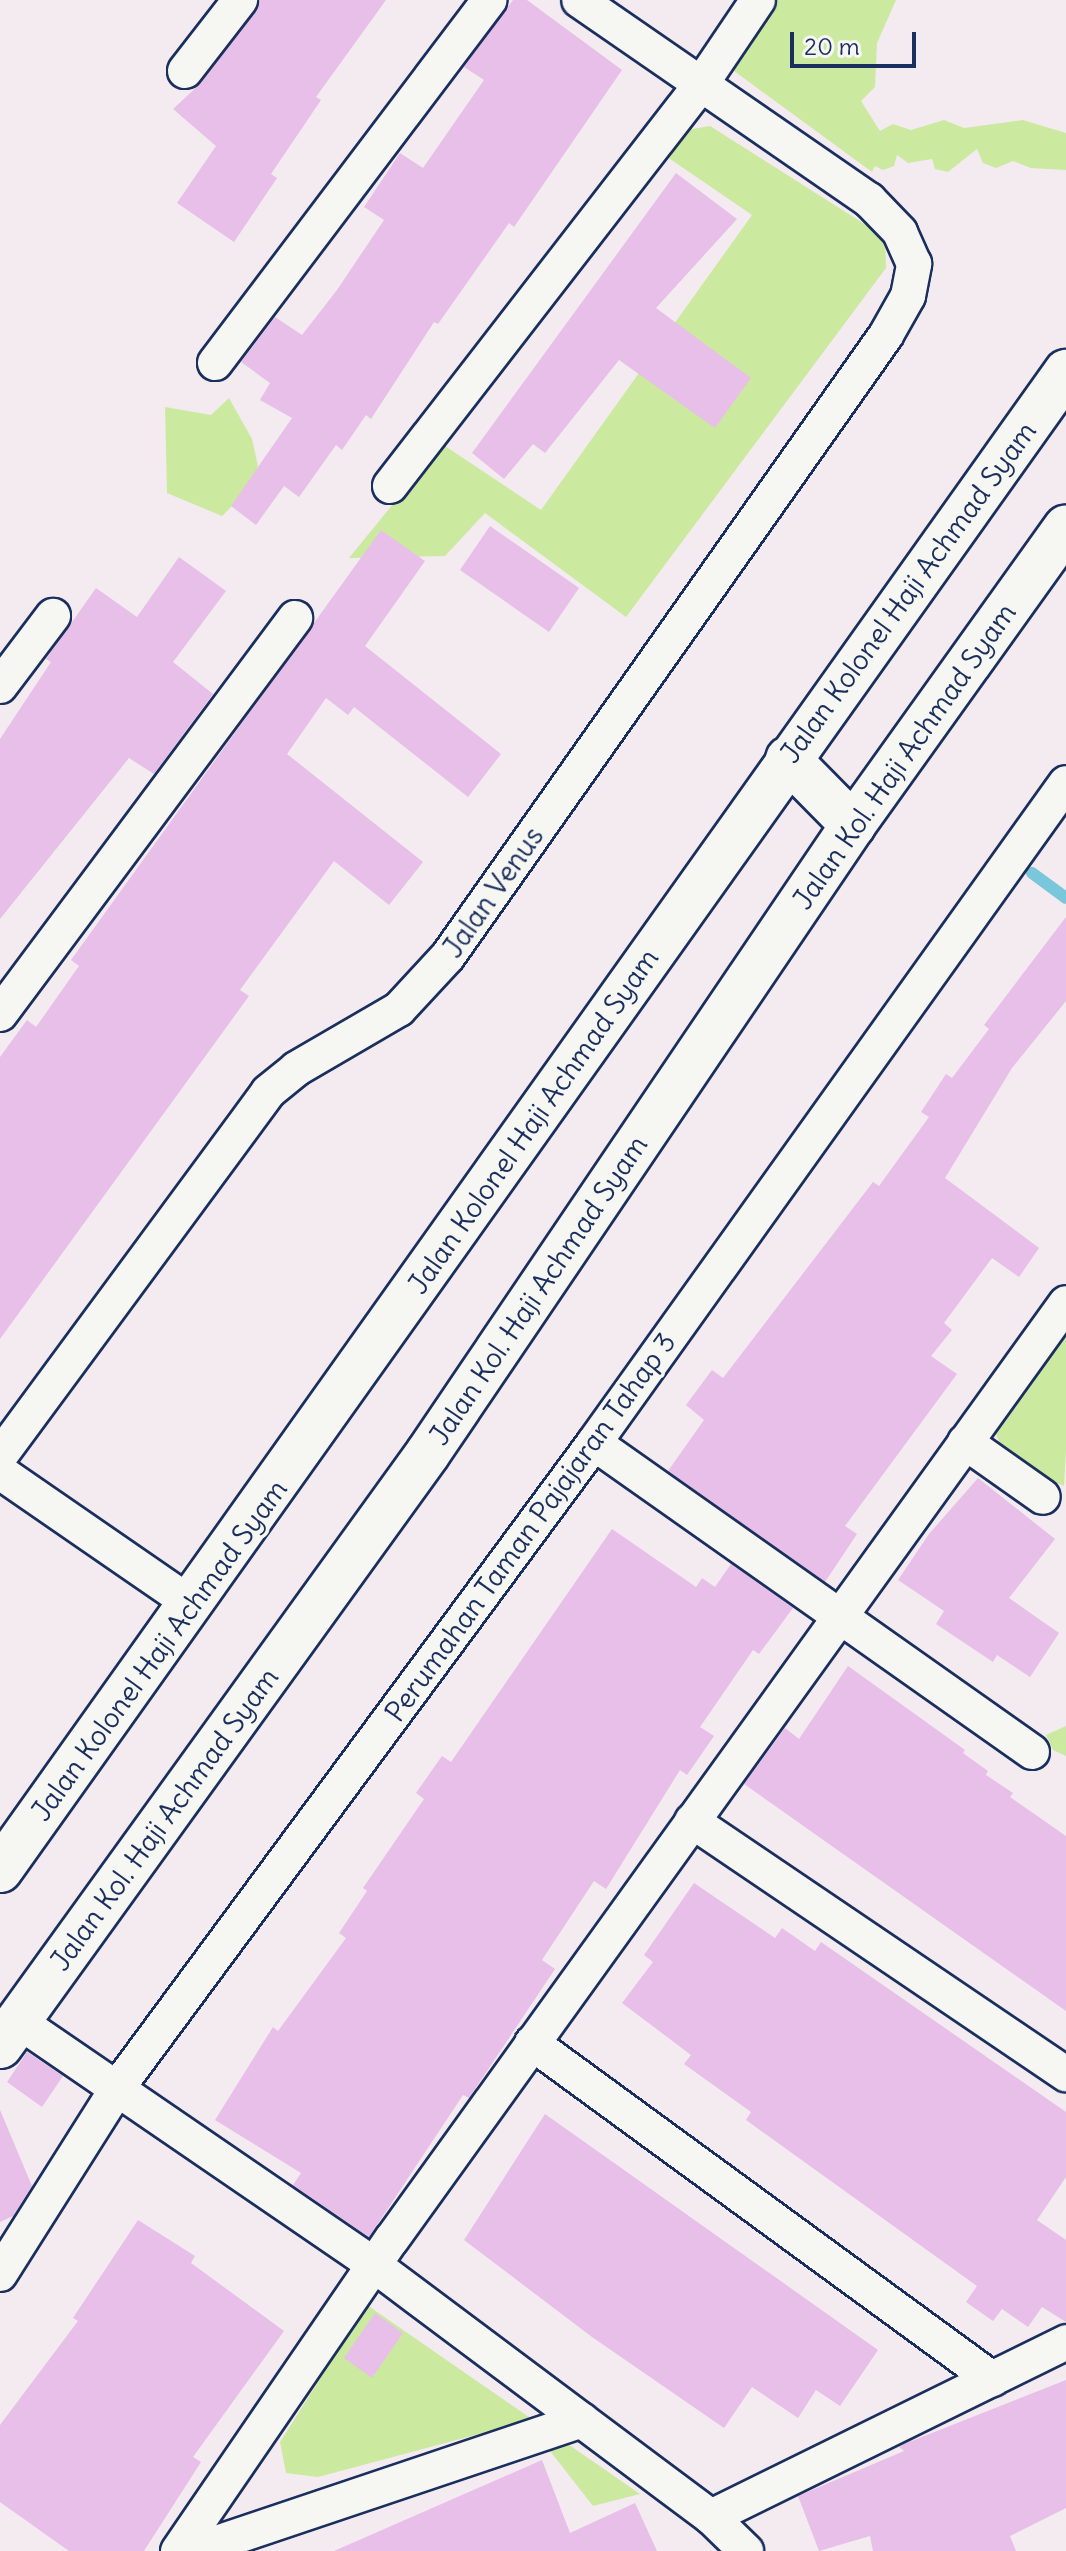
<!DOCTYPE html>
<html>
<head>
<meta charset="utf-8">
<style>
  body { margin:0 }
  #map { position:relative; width:1066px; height:2551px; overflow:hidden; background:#f3ebf0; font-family:Delius,sans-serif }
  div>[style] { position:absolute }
  .green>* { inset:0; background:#cce9a0 }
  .stream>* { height:12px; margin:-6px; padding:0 6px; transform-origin:6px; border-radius:6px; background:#7ac6da }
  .building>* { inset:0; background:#e7bfe8 }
  .roads { filter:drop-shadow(2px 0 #1b2f5e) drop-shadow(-2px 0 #1b2f5e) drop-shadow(0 2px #1b2f5e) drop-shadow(0 -2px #1b2f5e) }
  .minor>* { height:34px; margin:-17px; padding:0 17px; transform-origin:17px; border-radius:17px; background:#f6f6f2 }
  .secondary>* { height:44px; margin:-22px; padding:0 22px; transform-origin:22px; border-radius:22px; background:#f6f6f2 }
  span { translate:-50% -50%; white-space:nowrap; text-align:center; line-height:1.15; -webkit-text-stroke:7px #f6f6f2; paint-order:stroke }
  .street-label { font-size:28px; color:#1b2f5e }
  .scale { position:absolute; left:790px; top:32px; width:126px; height:36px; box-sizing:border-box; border:4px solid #1b2f5e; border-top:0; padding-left:10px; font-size:24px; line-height:28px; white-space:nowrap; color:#1b2f5e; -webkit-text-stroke:6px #f6f6f2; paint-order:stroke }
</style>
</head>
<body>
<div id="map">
  <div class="green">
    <i style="clip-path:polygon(775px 0,896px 0,877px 43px,875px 87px,861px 101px,880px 131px,893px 124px,911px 130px,944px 120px,964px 128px,1023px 120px,1066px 133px,1066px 170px,1031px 168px,1013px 161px,996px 168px,983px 163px,977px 149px,948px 172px,935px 169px,932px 159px,908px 163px,897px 155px,894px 166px,883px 170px,875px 166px,872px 172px,730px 68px)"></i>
    <i style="clip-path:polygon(710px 126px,885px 237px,886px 268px,626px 617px,485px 513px,445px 556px,349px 558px,442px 444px,541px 510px,752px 215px,657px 150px,675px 132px)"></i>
    <i style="clip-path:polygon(229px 398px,252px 439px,258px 466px,249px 489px,222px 516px,167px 493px,165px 407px,211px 415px)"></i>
    <i style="clip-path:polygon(1066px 1327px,1066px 1449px,1064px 1486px,1007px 1461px,996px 1434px)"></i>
    <i style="clip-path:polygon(1066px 1726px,1066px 1756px,1053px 1750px,1046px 1735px)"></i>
    <i style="clip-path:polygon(367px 2305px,640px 2494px,593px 2506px,536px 2433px,505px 2427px,318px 2477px,286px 2473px,280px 2442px)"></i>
  </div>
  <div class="stream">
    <i style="left:1032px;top:873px;width:42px;rotate:36.3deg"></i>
  </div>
  <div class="building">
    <i style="clip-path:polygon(260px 0,386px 0,316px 97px,321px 100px,271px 174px,277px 178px,234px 242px,177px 203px,216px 146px,173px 109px,201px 83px)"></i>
    <i style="clip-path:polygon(513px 0,527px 0,622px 70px,514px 227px,509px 223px,438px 324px,434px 322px,371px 419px,366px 415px,342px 450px,336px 445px,299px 497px,284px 486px,256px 525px,231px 506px,292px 418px,260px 400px,270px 383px,241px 362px,275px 317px,302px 335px,337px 290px,384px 220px,364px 207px,400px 153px,423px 168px,484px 80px,464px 67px)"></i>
    <i style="clip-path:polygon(676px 173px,737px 219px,656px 308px,751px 378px,715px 428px,619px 360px,545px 453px,533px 444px,504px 479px,472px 453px)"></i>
    <i style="clip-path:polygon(490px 526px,579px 588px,549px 632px,460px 570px)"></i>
    <i style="clip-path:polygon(381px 530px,425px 561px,365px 646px,501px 754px,468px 797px,354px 707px,348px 715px,326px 698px,287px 754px,423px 862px,389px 905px,334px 861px,240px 990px,249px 996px,0 1339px,0 1057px,27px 1020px,36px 1027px,79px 966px,71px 960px)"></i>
    <i style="clip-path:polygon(179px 557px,226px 591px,173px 662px,213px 694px,154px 774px,129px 758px,0 919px,0 739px,51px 662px,46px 659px,96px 588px,137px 617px)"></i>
    <i style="clip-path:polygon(1066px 917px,1066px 1001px,1012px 1068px,945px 1178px,1039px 1248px,1019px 1277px,992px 1258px,944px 1323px,952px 1330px,931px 1356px,957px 1374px,845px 1526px,857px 1534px,825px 1582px,668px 1471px,704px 1420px,686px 1405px,712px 1370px,723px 1378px,873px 1182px,879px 1186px,929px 1117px,921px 1112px,946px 1074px,952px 1078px,989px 1029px,984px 1025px)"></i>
    <i style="clip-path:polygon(978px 1478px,1055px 1539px,1009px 1598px,1059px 1633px,1030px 1677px,997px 1655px,993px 1662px,936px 1624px,944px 1611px,898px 1580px,929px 1534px)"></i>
    <i style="clip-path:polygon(612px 1529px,696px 1587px,702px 1578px,715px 1587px,731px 1564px,793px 1608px,759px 1654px,753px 1650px,700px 1727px,714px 1736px,687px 1775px,680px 1770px,606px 1889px,594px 1881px,542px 1960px,555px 1969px,469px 2098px,463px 2095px,369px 2237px,293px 2185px,301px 2173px,215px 2120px,273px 2027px,278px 2031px,346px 1938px,339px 1933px,367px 1891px,363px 1888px,424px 1799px,416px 1793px,442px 1756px,451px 1762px)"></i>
    <i style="clip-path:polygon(848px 1666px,965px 1750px,963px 1753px,988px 1771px,986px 1775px,1013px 1793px,1010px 1797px,1066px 1836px,1066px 2011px,744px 1784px,785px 1728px,799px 1739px)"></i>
    <i style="clip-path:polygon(694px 1883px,775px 1938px,782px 1928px,815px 1951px,821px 1942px,1066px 2112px,1066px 2177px,1037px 2220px,1066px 2240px,1066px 2322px,1042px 2307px,1028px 2327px,1002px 2309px,993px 2321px,966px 2302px,977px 2286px,746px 2120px,751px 2112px,684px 2064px,691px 2055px,622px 2003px,653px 1962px,644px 1955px)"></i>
    <i style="clip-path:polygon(27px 2052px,63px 2076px,42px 2107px,7px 2082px)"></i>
    <i style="clip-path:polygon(0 2110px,32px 2186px,13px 2216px,0 2222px)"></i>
    <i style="clip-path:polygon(545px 2114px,878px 2350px,840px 2406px,816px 2390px,798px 2418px,752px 2387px,724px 2428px,592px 2337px,464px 2240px)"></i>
    <i style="clip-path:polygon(138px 2220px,195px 2256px,191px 2263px,284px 2331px,193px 2457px,201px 2462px,144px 2551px,69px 2551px,0 2502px,0 2425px,78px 2321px,73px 2318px)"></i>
    <i style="clip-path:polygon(375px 2313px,403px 2333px,372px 2378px,344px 2358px)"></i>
    <i style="clip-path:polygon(1066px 2380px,1066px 2508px,1010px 2536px,1016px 2551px,873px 2551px,870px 2536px,819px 2551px,798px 2496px,904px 2451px,899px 2447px,904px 2444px)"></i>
    <i style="clip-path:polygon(542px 2460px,570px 2533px,635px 2503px,657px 2551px,334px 2551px)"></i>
  </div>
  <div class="roads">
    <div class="minor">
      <i style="left:185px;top:71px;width:90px;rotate:-52.2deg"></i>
      <i style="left:215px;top:363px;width:455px;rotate:-52.9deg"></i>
      <i style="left:390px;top:486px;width:510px;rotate:-52.25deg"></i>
      <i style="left:702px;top:83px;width:100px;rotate:-56deg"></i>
      <i style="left:0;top:686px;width:88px;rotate:-52.9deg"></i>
      <i style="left:0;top:1014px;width:494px;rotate:-53.3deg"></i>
      <i style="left:965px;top:1442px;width:95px;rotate:35.2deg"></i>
      <i style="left:594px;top:1443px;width:536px;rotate:35.2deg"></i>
      <i style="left:0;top:1456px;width:452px;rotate:-53.6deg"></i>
      <i style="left:268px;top:1092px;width:36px;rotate:-39deg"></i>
      <i style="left:296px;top:1069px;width:119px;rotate:-30.2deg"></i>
      <i style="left:399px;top:1009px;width:72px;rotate:-47.2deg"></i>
      <i style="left:448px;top:956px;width:760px;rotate:-54.8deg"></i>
      <i style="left:886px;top:335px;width:45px;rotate:-60.6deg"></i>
      <i style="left:908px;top:296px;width:33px;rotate:-79deg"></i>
      <i style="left:914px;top:264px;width:35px;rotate:-114deg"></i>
      <i style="left:900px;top:232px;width:45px;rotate:-134.1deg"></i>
      <i style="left:869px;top:200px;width:352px;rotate:-145.4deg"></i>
      <i style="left:0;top:1472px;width:234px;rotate:34.6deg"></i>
      <i style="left:692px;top:1821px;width:452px;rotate:34.1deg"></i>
      <i style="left:18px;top:2021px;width:432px;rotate:34.4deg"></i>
      <i style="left:374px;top:2265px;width:421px;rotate:36.8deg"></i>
      <i style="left:711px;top:2517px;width:49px;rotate:44.2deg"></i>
      <i style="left:532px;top:2043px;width:570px;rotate:36.15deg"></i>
      <i style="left:0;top:2274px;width:221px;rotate:-57.7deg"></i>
      <i style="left:118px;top:2087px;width:801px;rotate:-53.53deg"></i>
      <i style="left:594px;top:1443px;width:811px;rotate:-54.43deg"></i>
      <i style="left:711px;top:2517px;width:396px;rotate:-26.2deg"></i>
      <i style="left:178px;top:2551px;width:378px;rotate:-55.6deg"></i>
      <i style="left:392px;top:2239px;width:1153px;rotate:-54.24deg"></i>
      <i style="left:193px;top:2551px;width:410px;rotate:-18.6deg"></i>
    </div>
    <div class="secondary">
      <i style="left:788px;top:759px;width:93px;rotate:45.4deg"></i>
      <i style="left:0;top:1870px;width:1839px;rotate:-54.56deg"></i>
      <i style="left:0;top:2046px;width:731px;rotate:-54.18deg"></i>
      <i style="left:428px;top:1453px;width:758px;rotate:-55.91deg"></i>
      <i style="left:853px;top:825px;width:366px;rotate:-54.4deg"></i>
    </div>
  </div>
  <div class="street-label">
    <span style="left:908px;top:592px;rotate:-54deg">Jalan Kolonel Haji Achmad Syam</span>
    <span style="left:904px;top:756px;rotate:-55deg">Jalan Kol. Haji Achmad Syam</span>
    <span style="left:493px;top:892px;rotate:-55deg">Jalan Venus</span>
    <span style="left:533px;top:1121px;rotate:-55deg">Jalan Kolonel Haji Achmad Syam</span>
    <span style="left:538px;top:1290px;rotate:-56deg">Jalan Kol. Haji Achmad Syam</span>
    <span style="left:530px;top:1527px;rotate:-54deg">Perumahan Taman Pajajaran Tahap 3</span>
    <span style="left:159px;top:1650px;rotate:-54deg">Jalan Kolonel Haji Achmad Syam</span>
    <span style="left:164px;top:1819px;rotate:-54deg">Jalan Kol. Haji Achmad Syam</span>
  </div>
  <div class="scale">20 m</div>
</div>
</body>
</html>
